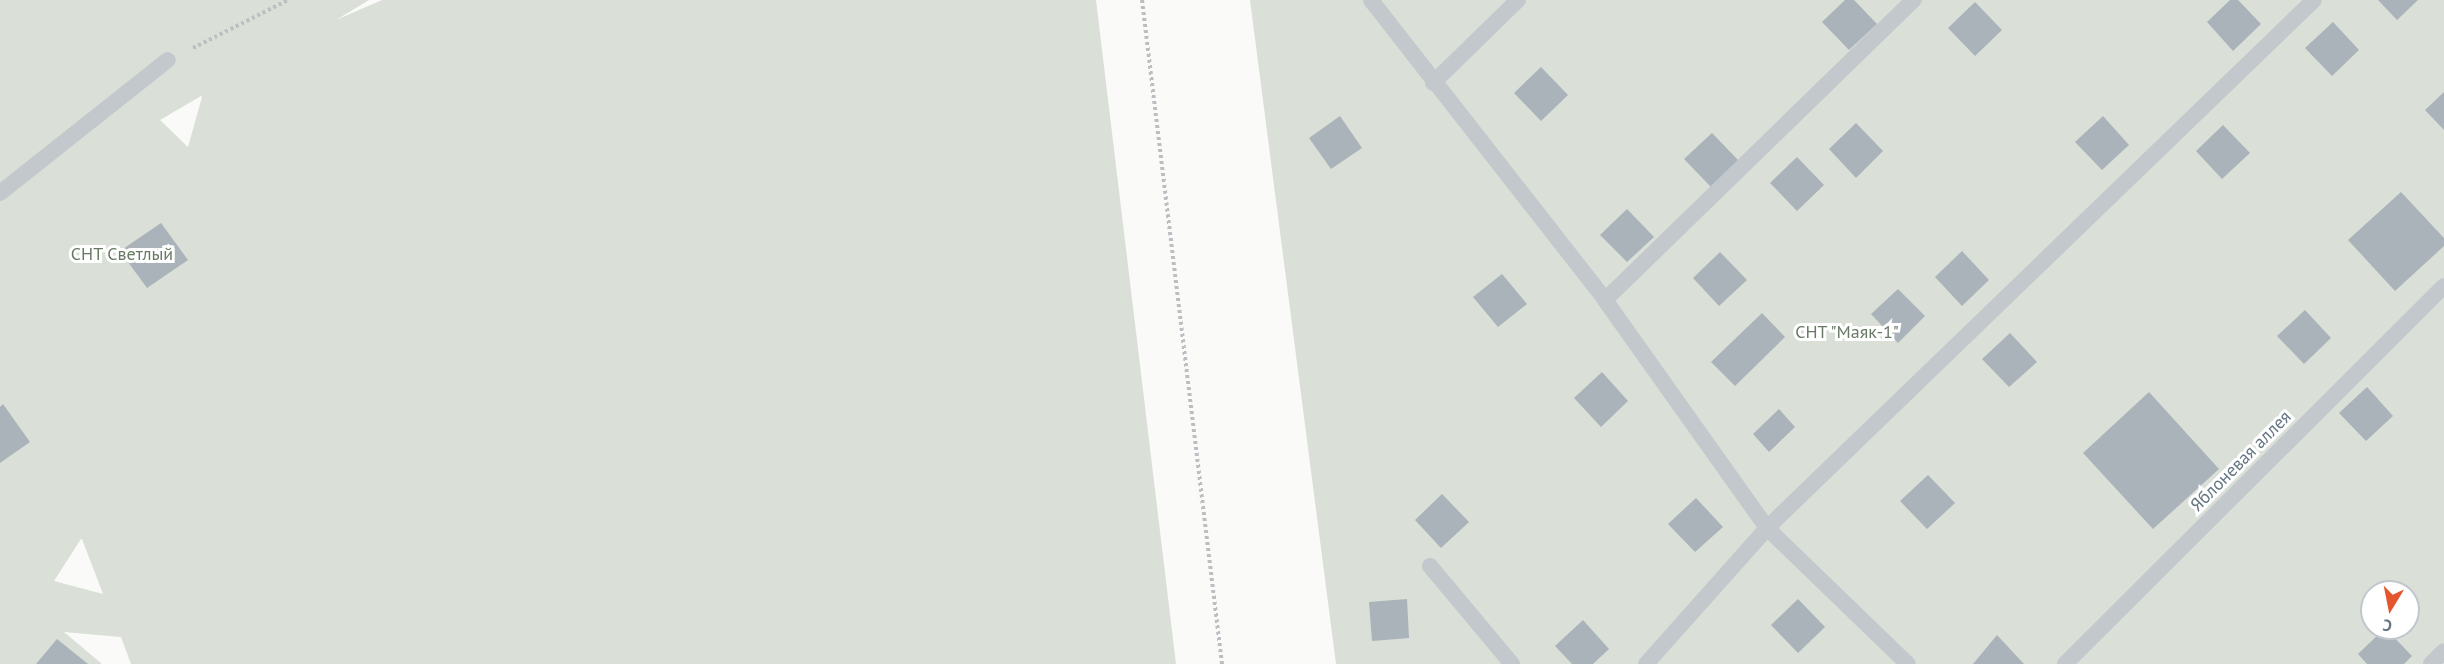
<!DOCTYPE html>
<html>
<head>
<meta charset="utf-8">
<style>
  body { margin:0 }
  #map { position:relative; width:2444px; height:664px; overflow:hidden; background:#fafaf8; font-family:"PT Sans",sans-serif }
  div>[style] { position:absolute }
  .green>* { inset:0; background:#dadfd7 }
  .building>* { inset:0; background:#aab3b9 }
  .path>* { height:4px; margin-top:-2px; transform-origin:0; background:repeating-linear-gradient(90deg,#bbbfc2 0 3px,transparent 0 6px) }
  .lane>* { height:16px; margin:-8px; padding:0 8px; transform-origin:8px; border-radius:8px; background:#c3c8cc }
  span { translate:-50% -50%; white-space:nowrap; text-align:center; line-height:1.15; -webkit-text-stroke:6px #fff; paint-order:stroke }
  .park-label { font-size:18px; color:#687a64 }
  .street-label { font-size:18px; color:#657683 }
  .north { position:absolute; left:2360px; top:580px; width:60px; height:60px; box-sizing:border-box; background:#fff; border:2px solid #c1c8cd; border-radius:50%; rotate:190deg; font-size:16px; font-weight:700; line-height:24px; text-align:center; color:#657683 }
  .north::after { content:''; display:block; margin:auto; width:21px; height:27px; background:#e4572e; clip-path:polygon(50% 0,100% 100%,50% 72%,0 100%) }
</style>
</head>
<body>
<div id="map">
  <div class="green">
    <i style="clip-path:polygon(evenodd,0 0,369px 0,336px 20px,382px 0,1096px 0,1176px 664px,131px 664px,121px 637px,64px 632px,102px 664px,0 664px,0 0,201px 96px,202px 97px,188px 147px,160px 120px,201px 96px,0 0,81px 539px,82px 539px,103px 594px,54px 581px,81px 539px)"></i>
    <i style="clip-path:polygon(evenodd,1250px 0,2444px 0,2444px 664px,1336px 664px,1250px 0,2372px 592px,2408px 592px,2408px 628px,2372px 628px,2372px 592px)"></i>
  </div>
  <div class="building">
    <i style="clip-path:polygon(1845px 0,1854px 0,1877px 24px,1849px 50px,1822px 22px)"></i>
    <i style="clip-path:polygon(2230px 0,2238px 0,2261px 24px,2233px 51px,2207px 22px)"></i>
    <i style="clip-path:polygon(2378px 0,2418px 0,2397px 20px)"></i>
    <i style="clip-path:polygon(1975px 2px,2002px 30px,1975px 56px,1948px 28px)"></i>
    <i style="clip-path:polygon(2333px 22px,2359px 50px,2332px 76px,2305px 48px)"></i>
    <i style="clip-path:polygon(1541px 67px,1568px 95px,1541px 121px,1514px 93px)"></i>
    <i style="clip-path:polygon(2444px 92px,2444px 130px,2425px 110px)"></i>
    <i style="clip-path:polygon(1340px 116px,1362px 148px,1331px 169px,1309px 138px)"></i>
    <i style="clip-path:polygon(2103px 116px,2129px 145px,2102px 170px,2075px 142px)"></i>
    <i style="clip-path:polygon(1856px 123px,1883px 151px,1856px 178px,1829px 149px)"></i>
    <i style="clip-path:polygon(2223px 125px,2250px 153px,2222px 179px,2196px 151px)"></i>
    <i style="clip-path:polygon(1712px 133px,1739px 161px,1711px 187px,1684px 159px)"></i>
    <i style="clip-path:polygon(1797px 157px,1824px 185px,1797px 211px,1770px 183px)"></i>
    <i style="clip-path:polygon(2401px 192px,2444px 238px,2444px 246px,2395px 291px,2348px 240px)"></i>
    <i style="clip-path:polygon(1627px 209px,1654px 237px,1627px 262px,1600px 235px)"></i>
    <i style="clip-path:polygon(161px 223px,188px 260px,147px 288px,120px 251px)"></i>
    <i style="clip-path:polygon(1962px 251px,1989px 280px,1962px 306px,1935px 277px)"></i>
    <i style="clip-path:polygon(1720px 252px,1747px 280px,1719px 306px,1693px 278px)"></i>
    <i style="clip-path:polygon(1502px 274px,1527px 304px,1498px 327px,1473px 297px)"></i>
    <i style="clip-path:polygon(1898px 289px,1925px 316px,1898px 343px,1871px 314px)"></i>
    <i style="clip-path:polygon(2305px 310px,2331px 338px,2304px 364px,2277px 336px)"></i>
    <i style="clip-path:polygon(1762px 313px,1785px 337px,1735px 386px,1711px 362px)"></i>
    <i style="clip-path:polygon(2010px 333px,2037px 362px,2009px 387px,1982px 359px)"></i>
    <i style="clip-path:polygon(1602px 372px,1628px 401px,1601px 427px,1574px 398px)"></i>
    <i style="clip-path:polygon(2367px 387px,2393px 416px,2366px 441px,2339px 413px)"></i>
    <i style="clip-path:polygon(2149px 392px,2219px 469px,2153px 529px,2083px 453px)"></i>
    <i style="clip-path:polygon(3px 404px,30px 442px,0 463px,0 407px)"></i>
    <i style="clip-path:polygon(1779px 409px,1795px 427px,1769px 452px,1753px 434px)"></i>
    <i style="clip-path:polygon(1928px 475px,1955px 503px,1927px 529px,1900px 501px)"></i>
    <i style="clip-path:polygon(1442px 494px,1469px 522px,1441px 548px,1415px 520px)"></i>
    <i style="clip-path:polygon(1696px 498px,1723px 527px,1695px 552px,1668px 524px)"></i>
    <i style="clip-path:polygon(1407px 599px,1409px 638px,1372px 641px,1369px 602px)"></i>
    <i style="clip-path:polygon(1798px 599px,1825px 627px,1798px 653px,1771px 625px)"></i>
    <i style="clip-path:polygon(1583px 620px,1609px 649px,1593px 664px,1572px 664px,1555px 646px)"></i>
    <i style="clip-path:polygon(2385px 628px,2412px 656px,2404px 664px,2367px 664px,2358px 654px)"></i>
    <i style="clip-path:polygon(1997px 635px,2024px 664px,1973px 664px)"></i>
    <i style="clip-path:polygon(57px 639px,88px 664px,36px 664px)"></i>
  </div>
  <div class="path">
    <i style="left:1142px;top:0;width:669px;rotate:83.13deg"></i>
    <i style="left:193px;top:48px;width:106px;rotate:-26.8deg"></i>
  </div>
  <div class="lane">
    <i style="left:1371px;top:0;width:380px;rotate:52deg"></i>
    <i style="left:1605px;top:300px;width:280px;rotate:54.6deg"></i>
    <i style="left:1767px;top:528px;width:196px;rotate:44deg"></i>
    <i style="left:1433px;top:83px;width:119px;rotate:-44.3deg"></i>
    <i style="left:0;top:193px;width:214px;rotate:-38.4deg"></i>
    <i style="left:1605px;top:300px;width:431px;rotate:-44.2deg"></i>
    <i style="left:1430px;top:566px;width:128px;rotate:50.1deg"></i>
    <i style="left:1646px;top:664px;width:182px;rotate:-48.3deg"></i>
    <i style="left:1767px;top:528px;width:760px;rotate:-43.99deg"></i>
    <i style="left:2065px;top:664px;width:535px;rotate:-44.92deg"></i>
    <i style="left:2431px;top:664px;width:18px;rotate:-45deg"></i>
  </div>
  <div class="park-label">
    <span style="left:122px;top:254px">СНТ Светлый</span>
    <span style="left:1847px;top:332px">СНТ "Маяк-1"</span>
  </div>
  <div class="street-label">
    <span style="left:2241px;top:461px;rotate:-45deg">Яблоневая аллея</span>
  </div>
  <div class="north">С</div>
</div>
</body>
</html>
